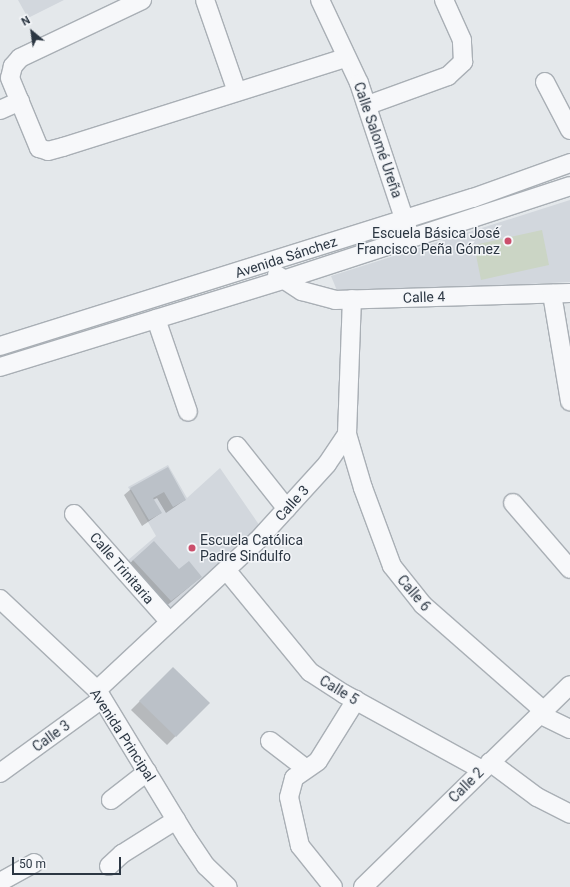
<!DOCTYPE html>
<html>
<head>
<meta charset="utf-8">
<style>
  body { margin:0 }
  #map { position:relative; width:570px; height:887px; overflow:hidden; background:#e4e8eb; font-family:Roboto,sans-serif }
  div>[style] { position:absolute }
  .built>* { inset:0; background:#d2d7dd }
  .green>* { inset:0; background:#cbd5c5 }
  .shadow>* { inset:0; background:#0003 }
  .building>* { inset:0; background:#bbc1c8 }
  .roads { filter:drop-shadow(1px 0 #a9afb5) drop-shadow(-1px 0 #a9afb5) drop-shadow(0 1px #a9afb5) drop-shadow(0 -1px #a9afb5) }
  .minor>* { height:18px; margin:-9px; padding:0 9px; transform-origin:9px; border-radius:9px; background:#f7f8fa }
  .dots>* { width:11px; height:11px; translate:-50% -50%; box-sizing:border-box; border:2px solid #f4f6f9; border-radius:50% }
  span { translate:-50% -50%; white-space:nowrap; text-align:center; line-height:1.15; -webkit-text-stroke:3px #f4f6f9; paint-order:stroke }
  .street-label { font-size:14px; color:#2c3743 }
  .poi-label { font-size:14px; color:#2c3743 }
  .right { translate:-100% -50%; text-align:right }
  .left { translate:0 -50%; text-align:left }
  .north { position:absolute; left:12px; top:12px; width:40px; height:40px; -webkit-text-stroke:3px #f4f6f9; paint-order:stroke; rotate:331deg; font-size:11px; font-weight:700; line-height:16px; text-align:center; color:#2c3743 }
  .north::after { content:''; display:block; margin:auto; width:14px; height:18px; background:#2c3743; clip-path:polygon(50% 0,100% 100%,50% 72%,0 100%) }
  .scale { position:absolute; left:12px; top:857px; width:109px; height:18px; box-sizing:border-box; border:2px solid #2c3743; border-top:0; padding-left:5px; font-size:12px; line-height:14px; white-space:nowrap; color:#2c3743; -webkit-text-stroke:3px #f4f6f9; paint-order:stroke }
</style>
</head>
<body>
<div id="map">
  <div class="built">
    <i style="clip-path:polygon(18px 0,64px 0,28px 18px)"></i>
    <i style="clip-path:polygon(570px 200px,570px 282px,338px 293px,331px 276px)"></i>
    <i style="clip-path:polygon(168px 465px,187px 498px,220px 468px,262px 529px,173px 610px,127px 561px,156px 536px,128px 487px)"></i>
  </div>
  <div class="green">
    <i style="clip-path:polygon(542px 230px,549px 265px,481px 280px,474px 245px)"></i>
  </div>
  <div class="shadow">
    <i style="clip-path:polygon(168px 469px,185px 500px,166px 513px,157px 498px,153px 500px,161px 513px,142px 526px,124px 495px,131px 489px)"></i>
    <i style="clip-path:polygon(133px 560px,179px 571px,201px 577px,164px 608px,127px 567px)"></i>
    <i style="clip-path:polygon(173px 668px,208px 703px,167px 745px,131px 710px)"></i>
  </div>
  <div class="building">
    <i style="clip-path:polygon(168px 467px,186px 500px,173px 507px,164px 492px,153px 498px,162px 513px,149px 520px,130px 488px)"></i>
    <i style="clip-path:polygon(154px 541px,179px 569px,189px 561px,202px 577px,171px 601px,133px 560px)"></i>
    <i style="clip-path:polygon(173px 667px,210px 703px,176px 737px,139px 701px)"></i>
  </div>
  <div class="roads">
    <div class="minor">
      <i style="left:142px;top:0;width:135px;rotate:154.6deg"></i>
      <i style="left:20px;top:58px;width:11px;rotate:131deg"></i>
      <i style="left:13px;top:66px;width:12px;rotate:104deg"></i>
      <i style="left:10px;top:78px;width:76px;rotate:67.5deg"></i>
      <i style="left:39px;top:148px;width:9px;rotate:18deg"></i>
      <i style="left:48px;top:151px;width:16px;rotate:-15deg"></i>
      <i style="left:63px;top:147px;width:297px;rotate:-17.5deg"></i>
      <i style="left:205px;top:0;width:97px;rotate:70.8deg"></i>
      <i style="left:320px;top:0;width:92px;rotate:64.8deg"></i>
      <i style="left:359px;top:83px;width:155px;rotate:71.6deg"></i>
      <i style="left:545px;top:82px;width:54px;rotate:62.5deg"></i>
      <i style="left:368px;top:105px;width:85px;rotate:-19.9deg"></i>
      <i style="left:448px;top:76px;width:21px;rotate:-43deg"></i>
      <i style="left:463px;top:62px;width:22px;rotate:-93deg"></i>
      <i style="left:462px;top:40px;width:44px;rotate:-114.2deg"></i>
      <i style="left:0;top:110px;width:22px;rotate:-24deg"></i>
      <i style="left:277px;top:275px;width:30px;rotate:33deg"></i>
      <i style="left:302px;top:291px;width:34px;rotate:15deg"></i>
      <i style="left:335px;top:300px;width:235px;rotate:-1.7deg"></i>
      <i style="left:552px;top:294px;width:109px;rotate:80.5deg"></i>
      <i style="left:156px;top:319px;width:98px;rotate:71deg"></i>
      <i style="left:0;top:346px;width:496px;rotate:-17.4deg"></i>
      <i style="left:473px;top:198px;width:103px;rotate:-19.8deg"></i>
      <i style="left:0;top:367px;width:296px;rotate:-17.1deg"></i>
      <i style="left:283px;top:280px;width:302px;rotate:-18.1deg"></i>
      <i style="left:347px;top:434px;width:56px;rotate:73.5deg"></i>
      <i style="left:363px;top:488px;width:83px;rotate:69.6deg"></i>
      <i style="left:392px;top:566px;width:50px;rotate:51.5deg"></i>
      <i style="left:423px;top:605px;width:159px;rotate:41.2deg"></i>
      <i style="left:237px;top:446px;width:80px;rotate:51.6deg"></i>
      <i style="left:513px;top:503px;width:87px;rotate:49.2deg"></i>
      <i style="left:74px;top:514px;width:144px;rotate:48.4deg"></i>
      <i style="left:227px;top:571px;width:131px;rotate:50.6deg"></i>
      <i style="left:310px;top:672px;width:40px;rotate:32.9deg"></i>
      <i style="left:344px;top:694px;width:158px;rotate:28.8deg"></i>
      <i style="left:0;top:599px;width:133px;rotate:43.2deg"></i>
      <i style="left:97px;top:690px;width:173px;rotate:58.7deg"></i>
      <i style="left:187px;top:838px;width:34px;rotate:56deg"></i>
      <i style="left:206px;top:866px;width:30px;rotate:44deg"></i>
      <i style="left:97px;top:690px;width:219px;rotate:-43deg"></i>
      <i style="left:257px;top:541px;width:104px;rotate:-47.7deg"></i>
      <i style="left:327px;top:464px;width:36px;rotate:-56deg"></i>
      <i style="left:347px;top:434px;width:135px;rotate:-87.9deg"></i>
      <i style="left:539px;top:714px;width:34px;rotate:26deg"></i>
      <i style="left:270px;top:741px;width:44px;rotate:37.6deg"></i>
      <i style="left:490px;top:762px;width:59px;rotate:36.7deg"></i>
      <i style="left:537px;top:797px;width:37px;rotate:27deg"></i>
      <i style="left:0;top:773px;width:126px;rotate:-36deg"></i>
      <i style="left:111px;top:800px;width:46px;rotate:-37.9deg"></i>
      <i style="left:109px;top:866px;width:18px;rotate:-43deg"></i>
      <i style="left:122px;top:854px;width:64px;rotate:-32.2deg"></i>
      <i style="left:0;top:882px;width:39px;rotate:-29deg"></i>
      <i style="left:333px;top:887px;width:53px;rotate:-128.8deg"></i>
      <i style="left:300px;top:846px;width:50px;rotate:-102.7deg"></i>
      <i style="left:289px;top:797px;width:20px;rotate:-75deg"></i>
      <i style="left:294px;top:778px;width:29px;rotate:-35deg"></i>
      <i style="left:318px;top:761px;width:72px;rotate:-58.1deg"></i>
      <i style="left:363px;top:887px;width:289px;rotate:-44.3deg"></i>
    </div>
  </div>
  <div class="dots">
    <i style="left:508px;top:241px;background:#cb4f6c"></i>
    <i style="left:192px;top:548px;background:#cb4f6c"></i>
  </div>
  <div class="street-label">
    <span style="left:378px;top:140px;rotate:71deg">Calle Salomé Ureña</span>
    <span style="left:286px;top:257px;rotate:-18deg">Avenida Sánchez</span>
    <span style="left:424px;top:297px;rotate:-2deg">Calle 4</span>
    <span style="left:292px;top:503px;rotate:-48deg">Calle 3</span>
    <span style="left:122px;top:568px;rotate:49deg">Calle Trinitaria</span>
    <span style="left:414px;top:593px;rotate:49deg">Calle 6</span>
    <span style="left:339px;top:690px;rotate:31deg">Calle 5</span>
    <span style="left:123px;top:735px;rotate:57deg">Avenida Principal</span>
    <span style="left:51px;top:736px;rotate:-36deg">Calle 3</span>
    <span style="left:466px;top:785px;rotate:-45deg">Calle 2</span>
  </div>
  <div class="poi-label">
    <span class="right" style="left:500px;top:241px">Escuela Básica José<br>Francisco Peña Gómez</span>
    <span class="left" style="left:200px;top:548px">Escuela Católica<br>Padre Sindulfo</span>
  </div>
  <div class="north">N</div>
  <div class="scale">50 m</div>
</div>
</body>
</html>
